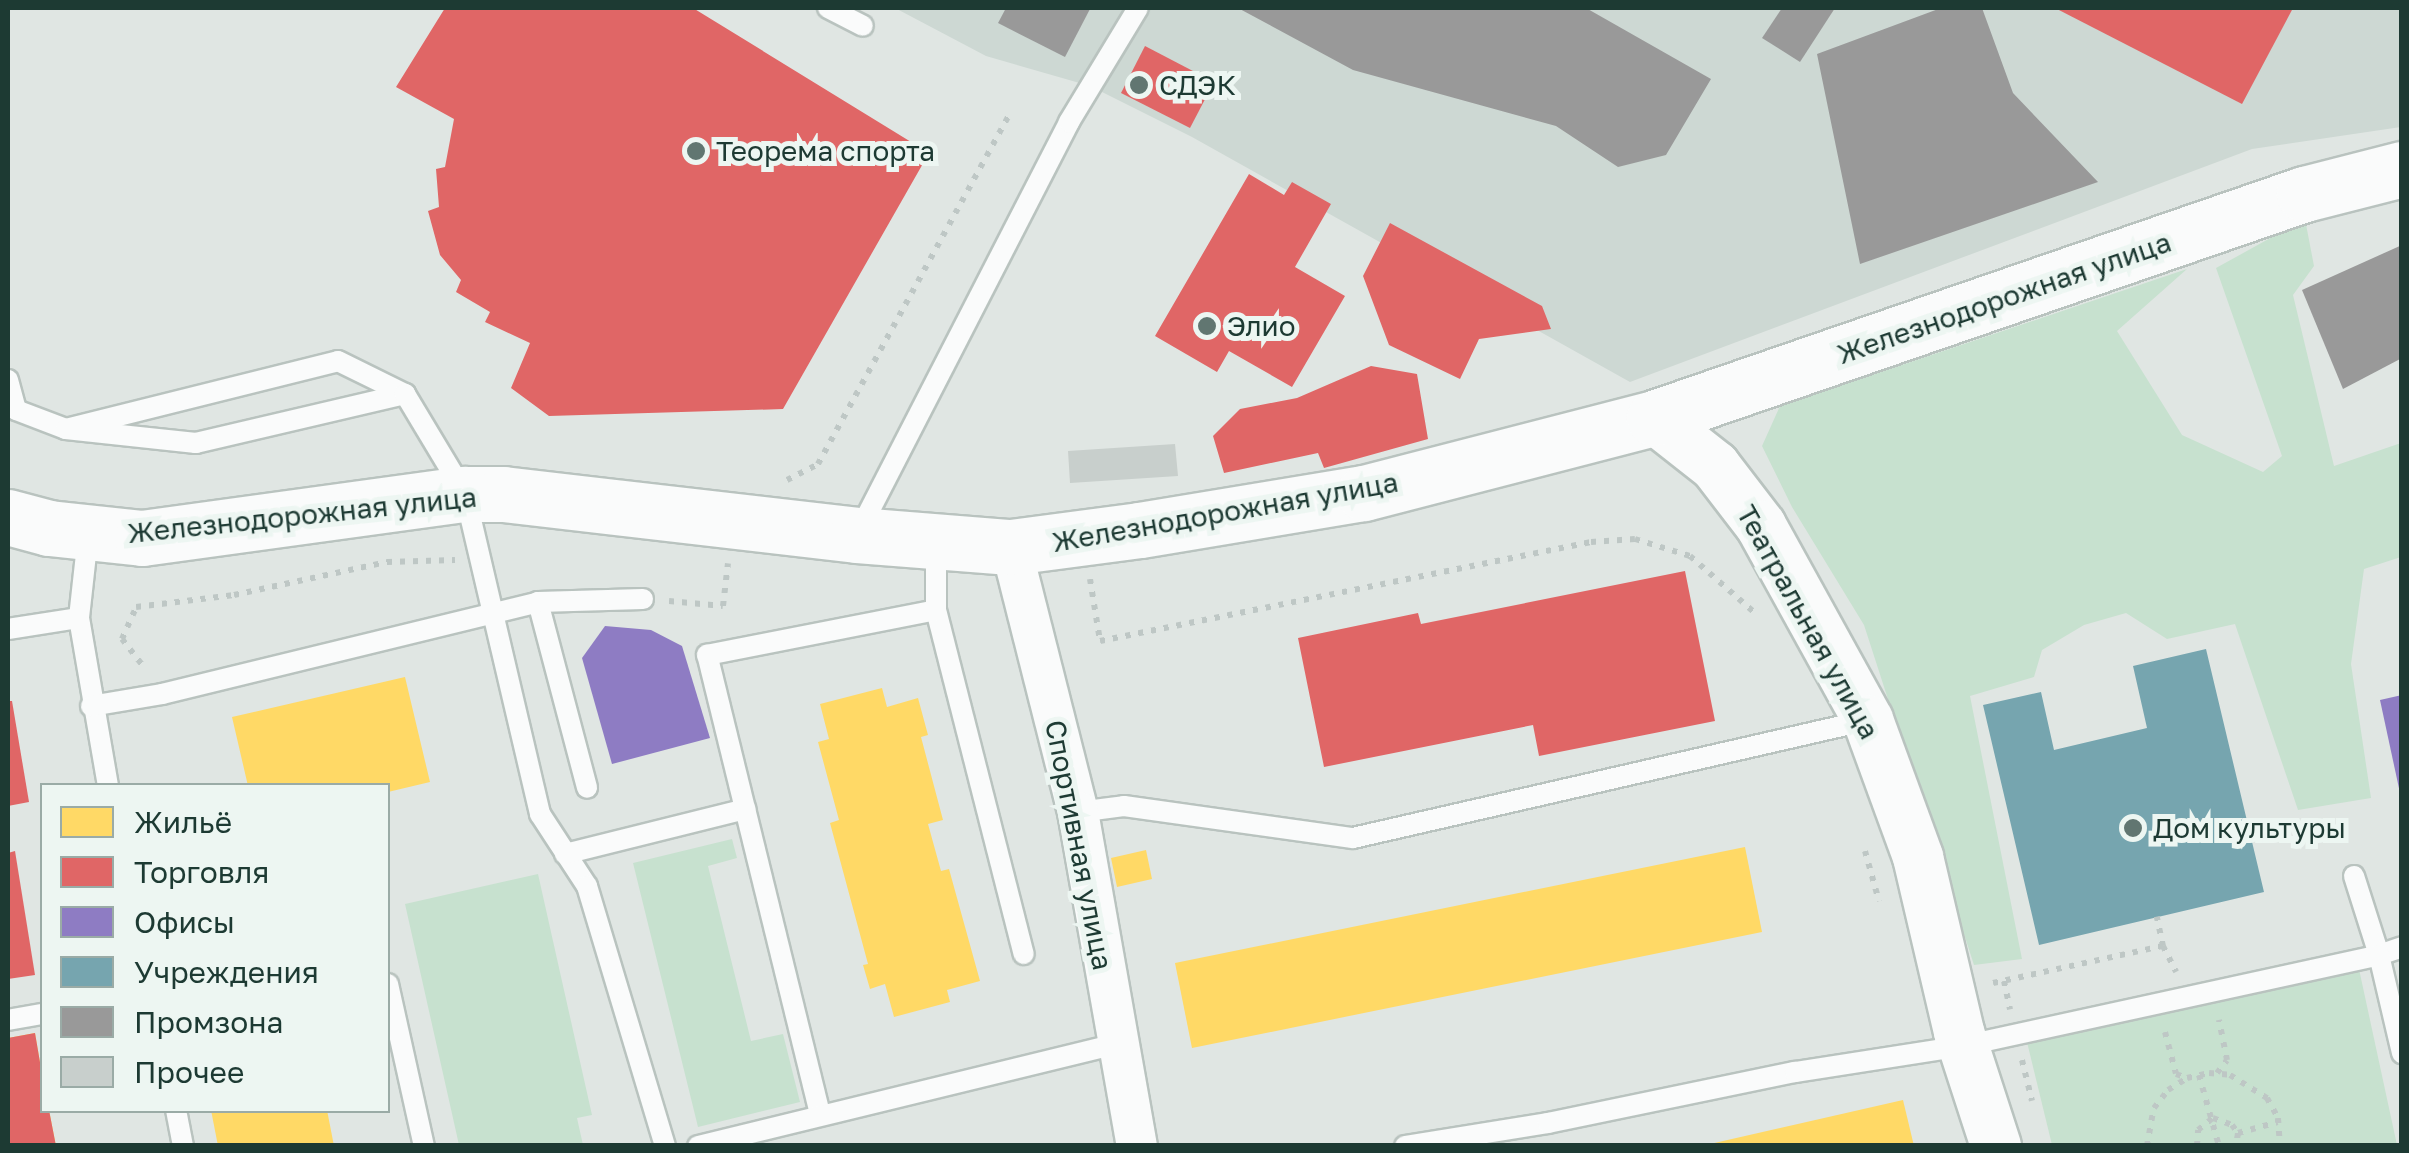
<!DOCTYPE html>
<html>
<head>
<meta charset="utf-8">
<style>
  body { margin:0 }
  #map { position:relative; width:2409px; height:1153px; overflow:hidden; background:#e0e6e3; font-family:"Golos Text",sans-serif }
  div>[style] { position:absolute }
  .built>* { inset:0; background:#cdd8d3 }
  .green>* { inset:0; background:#c7e1cf }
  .homes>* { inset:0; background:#ffd966 }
  .shops>* { inset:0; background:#e06666 }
  .offices>* { inset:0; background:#8e7cc3 }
  .public>* { inset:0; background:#76a5af }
  .industry>* { inset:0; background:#999 }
  .building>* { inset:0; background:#c8cfcc }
  .path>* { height:6px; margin-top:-3px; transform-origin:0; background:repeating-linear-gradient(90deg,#bec7c5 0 5px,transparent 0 13px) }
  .roads { filter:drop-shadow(2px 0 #b9c3bf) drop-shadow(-2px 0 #b9c3bf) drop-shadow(0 2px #b9c3bf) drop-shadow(0 -2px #b9c3bf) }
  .service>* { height:20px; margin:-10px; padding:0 10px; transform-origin:10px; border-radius:10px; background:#fafbfb }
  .minor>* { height:40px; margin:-20px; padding:0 20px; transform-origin:20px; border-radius:20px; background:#fafbfb }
  .tertiary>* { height:50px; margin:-25px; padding:0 25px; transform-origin:25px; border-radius:25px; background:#fafbfb }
  .secondary>* { height:55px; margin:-27.5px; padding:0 27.5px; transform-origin:27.5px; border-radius:27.5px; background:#fafbfb }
  .dots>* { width:28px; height:28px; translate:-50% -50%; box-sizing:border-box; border:5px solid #edf6f2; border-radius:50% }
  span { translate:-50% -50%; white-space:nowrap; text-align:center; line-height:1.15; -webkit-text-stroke:10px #edf6f2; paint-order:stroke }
  .poi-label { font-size:28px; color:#1d3a33 }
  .left { translate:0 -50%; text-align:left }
  .street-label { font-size:28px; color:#1d3a33 }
  .frame { position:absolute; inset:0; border:10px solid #1d3a33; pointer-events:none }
  .legend { position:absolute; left:40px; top:783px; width:350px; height:330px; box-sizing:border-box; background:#edf6f2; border:2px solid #9aaba6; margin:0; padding:12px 18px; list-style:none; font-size:30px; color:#1d3a33 }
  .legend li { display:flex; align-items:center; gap:20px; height:50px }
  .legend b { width:50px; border:2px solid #9aaba6 }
</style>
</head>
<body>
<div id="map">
  <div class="built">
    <i style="clip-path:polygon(895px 8px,2401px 8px,2401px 127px,2252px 149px,1630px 382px,1192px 137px,1090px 86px,986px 56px)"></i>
  </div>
  <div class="green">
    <i style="clip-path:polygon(2305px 219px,2314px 266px,2293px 295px,2334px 466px,2401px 443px,2401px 557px,2364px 569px,2351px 664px,2371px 798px,2298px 810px,2235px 624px,2167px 639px,2126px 613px,2084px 625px,2042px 650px,2034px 677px,1970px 696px,2022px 959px,1974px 965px,1864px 625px,1792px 507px,1762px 446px,1780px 406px,2187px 269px,2117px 331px,2182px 435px,2263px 472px,2282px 456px,2216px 268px)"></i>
    <i style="clip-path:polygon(732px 839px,737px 858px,708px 866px,751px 1041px,783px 1034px,800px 1102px,698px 1127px,633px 863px)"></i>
    <i style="clip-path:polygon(538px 874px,592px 1115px,577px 1118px,583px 1145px,459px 1145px,405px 904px)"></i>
    <i style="clip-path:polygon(2359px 969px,2397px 1145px,2052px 1145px,2026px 1038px)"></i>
  </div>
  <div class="homes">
    <i style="clip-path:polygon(405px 677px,430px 782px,388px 792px,388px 786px,248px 786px,232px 717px)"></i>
    <i style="clip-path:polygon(882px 688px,887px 707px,918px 698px,928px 735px,921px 737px,943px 820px,928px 824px,941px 871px,949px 869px,980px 981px,947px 990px,950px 1002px,894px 1017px,885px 984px,870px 989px,863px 965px,868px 964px,830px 823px,839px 820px,818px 742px,829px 739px,820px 704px)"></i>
    <i style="clip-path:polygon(1745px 847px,1762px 932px,1192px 1048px,1175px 963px)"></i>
    <i style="clip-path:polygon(1146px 850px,1152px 879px,1117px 887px,1111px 858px)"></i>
    <i style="clip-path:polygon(35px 1033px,42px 1074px,42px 1110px,49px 1110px,56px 1146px,8px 1146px,8px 1038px)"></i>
    <i style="clip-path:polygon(1903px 1100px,1914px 1146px,1711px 1146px,1710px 1144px)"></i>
    <i style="clip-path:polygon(211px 1110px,327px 1110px,334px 1146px,218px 1146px)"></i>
  </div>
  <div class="shops">
    <i style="clip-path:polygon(445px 8px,693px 8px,929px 153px,783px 409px,549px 416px,511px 388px,530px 343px,485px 322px,490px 312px,456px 292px,461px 280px,440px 255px,428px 211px,439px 207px,436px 169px,445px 167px,454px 119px,396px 87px)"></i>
    <i style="clip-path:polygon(2055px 8px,2293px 8px,2242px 104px)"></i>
    <i style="clip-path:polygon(1145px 46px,1214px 82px,1190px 128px,1121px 93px)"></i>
    <i style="clip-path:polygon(1249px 174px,1284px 195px,1292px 182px,1331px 204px,1295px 267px,1345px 296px,1292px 387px,1229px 351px,1217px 372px,1155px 336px)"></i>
    <i style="clip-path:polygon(1390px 223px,1542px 306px,1551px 329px,1479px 339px,1460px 379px,1389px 345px,1363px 276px)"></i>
    <i style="clip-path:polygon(1371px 366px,1417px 374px,1428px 439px,1324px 468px,1318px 453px,1224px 473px,1213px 436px,1240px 409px,1297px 398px)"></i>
    <i style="clip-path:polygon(1685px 571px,1715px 721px,1539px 756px,1533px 725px,1324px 767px,1298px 638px,1418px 613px,1421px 624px)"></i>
    <i style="clip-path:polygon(8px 701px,12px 701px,29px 802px,8px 806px)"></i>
    <i style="clip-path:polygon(15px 851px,35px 975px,8px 979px,8px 853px)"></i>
    <i style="clip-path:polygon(35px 1033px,42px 1074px,42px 1110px,49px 1110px,56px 1146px,8px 1146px,8px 1038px)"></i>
  </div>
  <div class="offices">
    <i style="clip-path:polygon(605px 626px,651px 630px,682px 646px,710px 738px,612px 764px,582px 658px)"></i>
    <i style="clip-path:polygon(2402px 695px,2402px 793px,2400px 793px,2380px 700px)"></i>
  </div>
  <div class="public">
    <i style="clip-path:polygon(2206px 649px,2264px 892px,2039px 945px,1983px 705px,2041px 692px,2054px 750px,2147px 728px,2133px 666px)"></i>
  </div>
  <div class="industry">
    <i style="clip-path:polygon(1006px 8px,1088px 8px,1090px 9px,1065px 57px,998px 23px)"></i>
    <i style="clip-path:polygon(1238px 8px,1586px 8px,1711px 79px,1666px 155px,1618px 167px,1556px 126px,1353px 70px)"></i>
    <i style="clip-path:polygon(1782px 8px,1835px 8px,1800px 62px,1762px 38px)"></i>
    <i style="clip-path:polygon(1941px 8px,1982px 8px,2013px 93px,2098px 182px,1860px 264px,1817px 54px)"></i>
    <i style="clip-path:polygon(2402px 245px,2402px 358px,2343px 389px,2302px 290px)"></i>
  </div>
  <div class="building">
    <i style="clip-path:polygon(1175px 444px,1178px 476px,1070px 483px,1068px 451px)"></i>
  </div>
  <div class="path">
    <i style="left:787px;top:480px;width:35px;rotate:-27deg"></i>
    <i style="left:818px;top:464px;width:400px;rotate:-61.3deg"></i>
    <i style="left:1090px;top:579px;width:63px;rotate:80.8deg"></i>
    <i style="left:1100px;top:641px;width:501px;rotate:-11.4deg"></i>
    <i style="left:1591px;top:542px;width:44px;rotate:-3.9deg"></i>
    <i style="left:1635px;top:539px;width:58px;rotate:17.2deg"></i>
    <i style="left:1690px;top:556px;width:88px;rotate:41.3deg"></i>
    <i style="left:669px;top:601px;width:54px;rotate:5.3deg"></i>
    <i style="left:723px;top:606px;width:43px;rotate:-83.4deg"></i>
    <i style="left:122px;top:639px;width:35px;rotate:-66deg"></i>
    <i style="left:136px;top:607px;width:99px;rotate:-7deg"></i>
    <i style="left:234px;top:595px;width:157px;rotate:-12.2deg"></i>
    <i style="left:387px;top:562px;width:68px;rotate:-1.7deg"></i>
    <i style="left:122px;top:639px;width:37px;rotate:52deg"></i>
    <i style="left:1865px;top:851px;width:52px;rotate:74.4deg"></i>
    <i style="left:2163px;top:946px;width:29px;rotate:63deg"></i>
    <i style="left:2004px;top:981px;width:29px;rotate:78deg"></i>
    <i style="left:1993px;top:983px;width:174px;rotate:-12.3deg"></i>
    <i style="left:2163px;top:946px;width:30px;rotate:-102deg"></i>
    <i style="left:2165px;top:1032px;width:43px;rotate:75.3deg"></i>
    <i style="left:2176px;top:1074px;width:12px;rotate:20deg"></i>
    <i style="left:2022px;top:1060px;width:42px;rotate:76.3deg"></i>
    <i style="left:2217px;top:1073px;width:16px;rotate:-52deg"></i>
    <i style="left:2227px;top:1060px;width:41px;rotate:-101.3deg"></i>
    <i style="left:2199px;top:1075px;width:74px;rotate:74.3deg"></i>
    <i style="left:2238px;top:1133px;width:41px;rotate:-15.4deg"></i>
    <i style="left:2147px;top:1146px;width:39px;rotate:-80deg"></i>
    <i style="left:2154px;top:1108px;width:23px;rotate:-52deg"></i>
    <i style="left:2168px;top:1090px;width:22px;rotate:-32deg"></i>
    <i style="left:2187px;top:1078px;width:23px;rotate:-13deg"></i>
    <i style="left:2209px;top:1073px;width:21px;rotate:5deg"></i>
    <i style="left:2230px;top:1075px;width:44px;rotate:31.9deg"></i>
    <i style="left:2267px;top:1098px;width:23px;rotate:61deg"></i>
    <i style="left:2278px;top:1118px;width:28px;rotate:86deg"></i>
    <i style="left:2197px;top:1146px;width:16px;rotate:-86deg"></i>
    <i style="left:2198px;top:1130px;width:19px;rotate:-39deg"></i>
    <i style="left:2213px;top:1118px;width:20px;rotate:20deg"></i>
    <i style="left:2232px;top:1125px;width:10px;rotate:53deg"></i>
    <i style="left:2238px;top:1133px;width:13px;rotate:99deg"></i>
  </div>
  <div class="roads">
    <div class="service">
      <i style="left:828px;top:8px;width:39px;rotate:27deg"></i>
      <i style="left:8px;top:380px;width:31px;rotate:75deg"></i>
      <i style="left:16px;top:410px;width:53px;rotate:20.8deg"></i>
      <i style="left:405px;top:394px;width:215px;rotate:166.8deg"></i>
      <i style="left:196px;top:443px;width:131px;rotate:-173.9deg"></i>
      <i style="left:66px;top:429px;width:280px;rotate:-14deg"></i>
      <i style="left:338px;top:361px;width:75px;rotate:26.2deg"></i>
      <i style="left:405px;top:394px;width:117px;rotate:59deg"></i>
      <i style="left:465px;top:494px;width:329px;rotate:76.8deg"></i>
      <i style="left:540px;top:814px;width:86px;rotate:56.9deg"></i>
      <i style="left:587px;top:886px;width:271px;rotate:73.3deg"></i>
      <i style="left:859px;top:531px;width:460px;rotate:-62.8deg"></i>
      <i style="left:1069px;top:122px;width:133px;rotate:-58.8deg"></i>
      <i style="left:88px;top:536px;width:82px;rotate:96.3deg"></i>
      <i style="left:79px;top:618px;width:170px;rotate:80.2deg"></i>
      <i style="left:538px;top:602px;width:192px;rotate:75.2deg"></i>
      <i style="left:936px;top:610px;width:355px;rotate:75.7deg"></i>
      <i style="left:8px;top:629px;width:72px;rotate:-8.8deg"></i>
      <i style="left:91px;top:706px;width:72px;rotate:-9.6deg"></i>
      <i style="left:162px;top:694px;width:387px;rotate:-13.7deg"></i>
      <i style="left:538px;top:602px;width:105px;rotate:-1.6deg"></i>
      <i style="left:1078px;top:812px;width:46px;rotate:-7.4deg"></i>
      <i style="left:1124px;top:806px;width:231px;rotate:8deg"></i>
      <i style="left:1353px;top:838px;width:528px;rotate:-12.91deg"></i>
      <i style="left:565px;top:854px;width:186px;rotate:-14deg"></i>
      <i style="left:2354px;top:876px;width:83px;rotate:72.4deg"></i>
      <i style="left:2379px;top:955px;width:24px;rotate:-19deg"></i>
      <i style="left:388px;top:984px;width:166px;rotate:77.5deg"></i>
      <i style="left:8px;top:1020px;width:35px;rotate:-10deg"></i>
      <i style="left:176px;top:1110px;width:37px;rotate:79deg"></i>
      <i style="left:820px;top:1114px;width:473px;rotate:-103.8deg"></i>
      <i style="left:707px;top:655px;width:233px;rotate:-11.1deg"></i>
      <i style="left:936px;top:610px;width:68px;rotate:-90deg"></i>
      <i style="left:698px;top:1146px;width:431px;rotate:-13.7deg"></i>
      <i style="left:1405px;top:1146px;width:145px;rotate:-9.1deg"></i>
      <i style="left:1548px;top:1123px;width:252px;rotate:-11.7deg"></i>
      <i style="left:1795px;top:1072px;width:170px;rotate:-8.8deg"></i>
      <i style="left:1963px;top:1046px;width:426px;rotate:-12.3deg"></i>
      <i style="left:2379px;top:955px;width:101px;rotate:76.8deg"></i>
    </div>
    <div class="minor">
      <i style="left:1011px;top:547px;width:273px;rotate:75.8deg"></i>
      <i style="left:1078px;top:812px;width:339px;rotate:80deg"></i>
    </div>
    <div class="tertiary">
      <i style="left:1654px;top:418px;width:78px;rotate:38.2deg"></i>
      <i style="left:1715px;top:466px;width:76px;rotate:52.5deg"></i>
      <i style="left:1761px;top:526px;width:222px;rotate:61.1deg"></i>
      <i style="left:1868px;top:720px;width:146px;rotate:69.9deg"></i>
      <i style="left:1918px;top:857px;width:180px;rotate:76.8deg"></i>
      <i style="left:1959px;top:1032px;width:120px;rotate:72deg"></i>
    </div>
    <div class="secondary">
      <i style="left:8px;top:517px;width:42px;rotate:15deg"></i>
      <i style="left:49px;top:528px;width:94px;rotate:6.1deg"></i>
      <i style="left:142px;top:538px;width:326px;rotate:-7.8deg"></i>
      <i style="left:465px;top:494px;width:38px"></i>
      <i style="left:503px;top:494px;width:356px;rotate:6.6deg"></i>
      <i style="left:857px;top:535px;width:154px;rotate:4.5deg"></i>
      <i style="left:1011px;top:547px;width:130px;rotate:-7.5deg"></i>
      <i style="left:1140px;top:530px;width:227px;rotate:-9.4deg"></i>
      <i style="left:1364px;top:493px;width:300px;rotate:-14.5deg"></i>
      <i style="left:1654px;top:418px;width:688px;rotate:-19.01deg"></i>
      <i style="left:2304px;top:194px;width:101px;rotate:-14.3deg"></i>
    </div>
  </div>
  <div class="dots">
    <i style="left:1139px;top:85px;background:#617671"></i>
    <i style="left:696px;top:151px;background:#617671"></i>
    <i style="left:1207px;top:326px;background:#617671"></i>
    <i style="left:2133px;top:828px;background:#617671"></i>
  </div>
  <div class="poi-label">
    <span class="left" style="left:1159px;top:85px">СДЭК</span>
    <span class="left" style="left:716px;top:151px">Теорема спорта</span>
    <span class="left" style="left:1227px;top:326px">Элио</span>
    <span class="left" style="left:2153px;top:828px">Дом культуры</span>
  </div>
  <div class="street-label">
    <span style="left:2004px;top:298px;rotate:-19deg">Железнодорожная улица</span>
    <span style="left:1225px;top:512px;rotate:-10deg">Железнодорожная улица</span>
    <span style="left:302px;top:515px;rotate:-6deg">Железнодорожная улица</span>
    <span style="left:1808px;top:622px;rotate:61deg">Театральная улица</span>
    <span style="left:1079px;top:845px;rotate:79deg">Спортивная улица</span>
  </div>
  <div class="frame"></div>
  <ul class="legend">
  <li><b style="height:28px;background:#ffd966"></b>Жильё</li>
  <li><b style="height:28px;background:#e06666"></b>Торговля</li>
  <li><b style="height:28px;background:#8e7cc3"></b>Офисы</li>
  <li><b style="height:28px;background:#76a5af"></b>Учреждения</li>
  <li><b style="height:28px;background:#999"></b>Промзона</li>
  <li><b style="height:28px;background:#c8cfcc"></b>Прочее</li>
  </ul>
</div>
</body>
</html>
